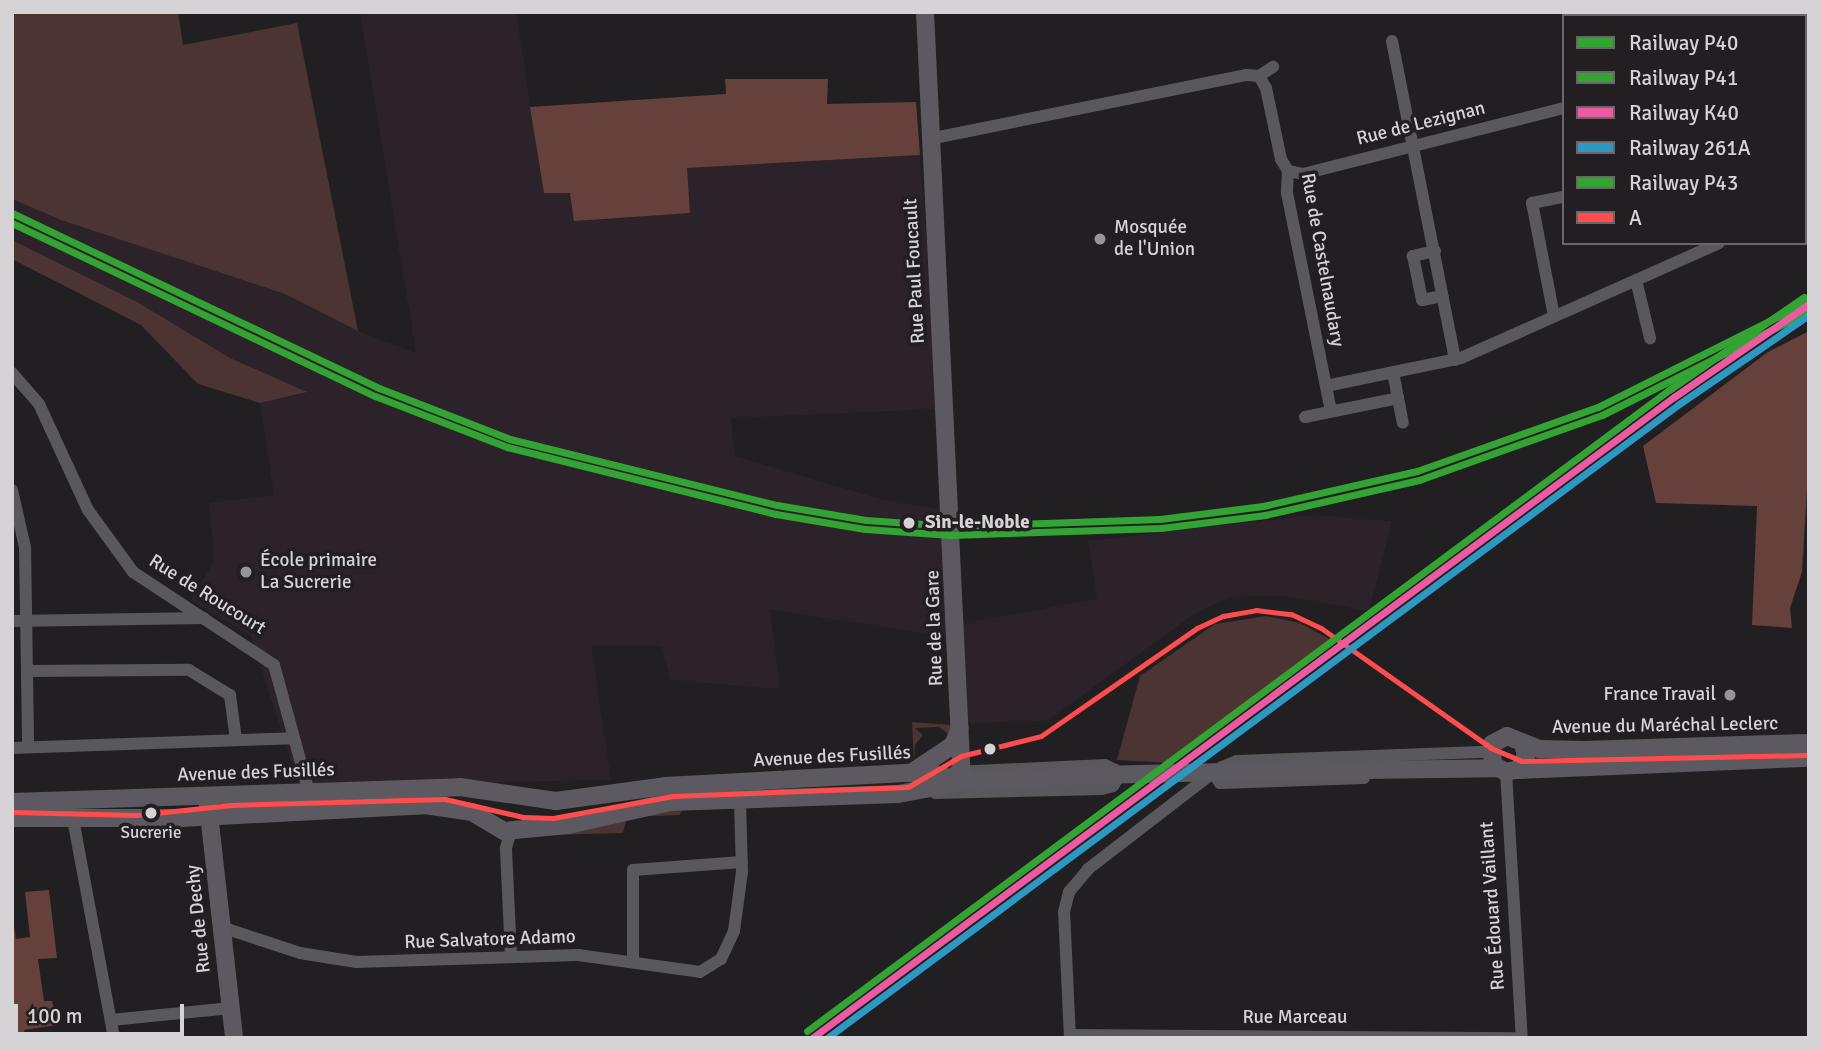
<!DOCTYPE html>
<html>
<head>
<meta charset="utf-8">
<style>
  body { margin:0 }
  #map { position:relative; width:1821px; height:1050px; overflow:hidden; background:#211f21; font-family:Signika,sans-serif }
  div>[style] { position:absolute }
  .built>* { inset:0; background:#2b222a }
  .green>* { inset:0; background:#4b3431 }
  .forest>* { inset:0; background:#66403b }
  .street>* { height:12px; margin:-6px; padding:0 6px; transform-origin:6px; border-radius:6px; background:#59585c }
  .secondary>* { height:18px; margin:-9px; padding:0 9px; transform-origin:9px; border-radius:9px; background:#5c5a60 }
  .secondary-bridge>* { height:18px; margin:-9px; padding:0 9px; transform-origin:9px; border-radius:9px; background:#5c5a60 }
  .bus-1>* { height:5px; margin:-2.5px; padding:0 2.5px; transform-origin:2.5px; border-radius:2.5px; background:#ff4d4d }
  .rail-1>* { height:7px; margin:-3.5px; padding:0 3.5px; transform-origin:3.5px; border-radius:3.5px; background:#33a333 }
  .rail-2>* { height:7px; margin:-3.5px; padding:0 3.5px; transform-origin:3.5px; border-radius:3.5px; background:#33a333 }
  .rail-3>* { height:7px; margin:-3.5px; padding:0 3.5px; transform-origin:3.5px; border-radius:3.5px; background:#ec5aa2 }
  .rail-4>* { height:7px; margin:-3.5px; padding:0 3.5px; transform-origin:3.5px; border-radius:3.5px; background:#2d99c2 }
  .rail-5>* { height:7px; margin:-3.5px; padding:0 3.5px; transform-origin:3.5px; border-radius:3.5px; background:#33a333 }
  .dots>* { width:19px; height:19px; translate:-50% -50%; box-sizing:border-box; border:4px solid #221e22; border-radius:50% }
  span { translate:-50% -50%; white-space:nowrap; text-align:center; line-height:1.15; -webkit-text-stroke:7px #221e22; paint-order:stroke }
  .bus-label { font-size:17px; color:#d6d3d6 }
  .street-label { font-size:19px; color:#d6d3d6 }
  .poi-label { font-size:19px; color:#d6d3d6 }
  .left { translate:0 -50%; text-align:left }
  .right { translate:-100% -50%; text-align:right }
  .stop-label { font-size:19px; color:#d6d3d6; font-weight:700 }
  .frame { position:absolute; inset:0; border:14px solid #d6d3d6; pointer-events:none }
  .legend { position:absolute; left:1562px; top:14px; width:245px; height:231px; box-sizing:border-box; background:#221e22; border:2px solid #6a666a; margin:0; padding:9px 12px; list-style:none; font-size:21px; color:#d6d3d6 }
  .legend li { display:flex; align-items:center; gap:14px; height:35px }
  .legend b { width:35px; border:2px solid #6a666a }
  .scale { position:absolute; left:14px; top:1004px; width:170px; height:32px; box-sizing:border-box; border:4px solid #d6d3d6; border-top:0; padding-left:9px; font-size:21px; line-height:24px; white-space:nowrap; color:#d6d3d6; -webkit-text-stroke:5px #221e22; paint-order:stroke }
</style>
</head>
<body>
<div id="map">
  <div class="built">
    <i style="clip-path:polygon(360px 12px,516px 12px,544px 193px,570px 193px,686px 168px,920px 155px,939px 409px,731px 418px,735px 456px,880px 499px,943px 510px,951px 626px,1097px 599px,1088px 541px,1312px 515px,1392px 521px,1369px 611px,1282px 596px,1230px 597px,1194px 614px,1047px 721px,967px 723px,964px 640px,770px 609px,780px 689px,670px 680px,662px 646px,591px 646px,611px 780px,299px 786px,251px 636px,191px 600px,214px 561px,209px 503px,274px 495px,260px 403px,305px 393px,230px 358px,139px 303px,12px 240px,12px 199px,61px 220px,285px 294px,358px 331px,416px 353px)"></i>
  </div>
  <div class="green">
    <i style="clip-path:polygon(12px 12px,178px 12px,183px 45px,297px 23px,358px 331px,285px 294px,61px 220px,12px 199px)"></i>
    <i style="clip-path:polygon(1613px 12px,1710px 12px,1710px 16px,1614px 16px)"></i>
    <i style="clip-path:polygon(12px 240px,139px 303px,230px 358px,307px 392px,260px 403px,198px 384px,141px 325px,12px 259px)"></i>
    <i style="clip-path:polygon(1266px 616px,1300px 623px,1331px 640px,1170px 763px,1117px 760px,1140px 676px,1215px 624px)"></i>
    <i style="clip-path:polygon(912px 722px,951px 725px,949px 735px,939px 727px,915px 728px,923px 735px,915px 745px,914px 762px)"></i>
    <i style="clip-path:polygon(686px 806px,679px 815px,627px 817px,623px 833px,548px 835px,584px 830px,631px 813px)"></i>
  </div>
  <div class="forest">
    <i style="clip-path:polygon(725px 79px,828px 79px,827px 104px,916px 102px,920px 155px,687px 168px,690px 213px,574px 221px,570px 193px,544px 193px,530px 107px,726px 94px)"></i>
    <i style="clip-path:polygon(1809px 331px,1809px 457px,1802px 572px,1790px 608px,1792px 628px,1752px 625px,1757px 506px,1656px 503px,1643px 446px,1768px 352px)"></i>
    <i style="clip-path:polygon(49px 890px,57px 958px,38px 959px,44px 1001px,52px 1001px,57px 1025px,24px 1030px,26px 1038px,12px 1038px,12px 914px,16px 939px,30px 937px,25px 892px)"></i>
  </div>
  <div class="street">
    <i style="left:1392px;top:41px;width:325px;rotate:78.8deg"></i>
    <i style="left:1805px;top:49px;width:5px;rotate:-37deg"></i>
    <i style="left:1259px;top:76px;width:14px;rotate:60deg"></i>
    <i style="left:1266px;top:88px;width:73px;rotate:78.1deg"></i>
    <i style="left:1281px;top:159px;width:14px;rotate:60deg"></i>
    <i style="left:1288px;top:171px;width:22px;rotate:93deg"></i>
    <i style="left:1287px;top:193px;width:223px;rotate:78.6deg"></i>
    <i style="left:929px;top:139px;width:324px;rotate:-11.4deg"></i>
    <i style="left:1247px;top:75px;width:12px;rotate:5deg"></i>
    <i style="left:1259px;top:76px;width:17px;rotate:-33deg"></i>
    <i style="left:1288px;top:171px;width:15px;rotate:11deg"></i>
    <i style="left:1303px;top:174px;width:269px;rotate:-14.2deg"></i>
    <i style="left:1435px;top:251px;width:23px;rotate:167deg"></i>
    <i style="left:1413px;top:256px;width:45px;rotate:78.4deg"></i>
    <i style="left:1422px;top:300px;width:21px;rotate:-11deg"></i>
    <i style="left:1636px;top:280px;width:60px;rotate:76.4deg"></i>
    <i style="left:1554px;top:316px;width:115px;rotate:-101deg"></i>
    <i style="left:1532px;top:203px;width:33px;rotate:-11deg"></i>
    <i style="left:12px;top:373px;width:41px;rotate:48.9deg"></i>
    <i style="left:39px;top:404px;width:117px;rotate:65.2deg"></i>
    <i style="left:88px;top:510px;width:77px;rotate:54deg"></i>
    <i style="left:133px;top:572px;width:169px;rotate:33.4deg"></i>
    <i style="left:274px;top:665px;width:139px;rotate:74.6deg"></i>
    <i style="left:1326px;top:386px;width:138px;rotate:-11.7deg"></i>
    <i style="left:1461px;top:358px;width:282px;rotate:-24deg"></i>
    <i style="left:1398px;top:398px;width:25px;rotate:79deg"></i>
    <i style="left:1305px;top:417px;width:95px;rotate:-11.5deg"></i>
    <i style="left:1398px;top:398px;width:26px;rotate:-101deg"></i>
    <i style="left:12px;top:490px;width:58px;rotate:77.2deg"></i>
    <i style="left:25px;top:547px;width:200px;rotate:89.1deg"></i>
    <i style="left:12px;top:621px;width:192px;rotate:-0.9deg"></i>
    <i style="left:27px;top:671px;width:162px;rotate:-0.4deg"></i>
    <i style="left:189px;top:670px;width:48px;rotate:31.4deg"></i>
    <i style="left:230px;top:695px;width:45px;rotate:82.4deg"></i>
    <i style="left:12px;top:748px;width:282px;rotate:-2deg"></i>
    <i style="left:1506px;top:772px;width:266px;rotate:86.6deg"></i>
    <i style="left:1364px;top:778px;width:144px;rotate:178deg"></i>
    <i style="left:1220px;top:783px;width:7px;rotate:-124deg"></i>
    <i style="left:1216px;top:777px;width:12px;rotate:-59deg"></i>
    <i style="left:1222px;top:767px;width:16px;rotate:-22deg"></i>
    <i style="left:1237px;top:761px;width:250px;rotate:-2.1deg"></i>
    <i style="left:935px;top:793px;width:167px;rotate:-1.4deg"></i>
    <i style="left:1102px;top:789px;width:11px;rotate:-15deg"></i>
    <i style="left:1113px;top:786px;width:9px;rotate:-58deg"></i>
    <i style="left:1118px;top:778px;width:9px;rotate:-111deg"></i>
    <i style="left:1115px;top:770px;width:11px;rotate:-153deg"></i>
    <i style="left:1105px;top:765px;width:151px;rotate:177.3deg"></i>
    <i style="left:73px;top:819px;width:223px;rotate:79.4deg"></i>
    <i style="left:221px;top:927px;width:83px;rotate:18.2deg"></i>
    <i style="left:300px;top:953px;width:57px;rotate:9.1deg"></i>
    <i style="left:356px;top:962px;width:222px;rotate:-1.8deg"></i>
    <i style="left:578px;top:955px;width:123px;rotate:7.9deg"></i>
    <i style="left:700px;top:972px;width:25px;rotate:-32deg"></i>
    <i style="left:721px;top:959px;width:31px;rotate:-65deg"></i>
    <i style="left:734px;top:931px;width:60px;rotate:-82.3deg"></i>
    <i style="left:742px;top:872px;width:73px;rotate:-91.6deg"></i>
    <i style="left:511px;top:956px;width:108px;rotate:-92.7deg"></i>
    <i style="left:506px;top:848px;width:19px;rotate:-74deg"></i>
    <i style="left:633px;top:962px;width:92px;rotate:-90deg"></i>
    <i style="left:633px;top:870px;width:109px;rotate:-4.2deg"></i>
    <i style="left:111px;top:1020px;width:121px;rotate:-5.7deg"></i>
    <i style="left:1070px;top:1035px;width:449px;rotate:0.4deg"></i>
    <i style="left:1070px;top:1038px;width:126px;rotate:-92.7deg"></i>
    <i style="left:1064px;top:912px;width:21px;rotate:-76deg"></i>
    <i style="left:1069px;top:892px;width:30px;rotate:-50deg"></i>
    <i style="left:1088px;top:869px;width:159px;rotate:-37.6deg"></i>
  </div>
  <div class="secondary">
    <i style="left:925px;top:12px;width:771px;rotate:87.25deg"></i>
    <i style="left:1523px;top:743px;width:13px;rotate:77deg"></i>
    <i style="left:1526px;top:756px;width:15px;rotate:118deg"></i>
    <i style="left:1519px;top:769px;width:13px;rotate:167deg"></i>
    <i style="left:1506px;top:772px;width:15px;rotate:-152deg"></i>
    <i style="left:1493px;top:765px;width:21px;rotate:-93deg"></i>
    <i style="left:1492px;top:744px;width:17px;rotate:-28deg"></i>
    <i style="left:1507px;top:736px;width:35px;rotate:22deg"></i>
    <i style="left:1539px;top:749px;width:44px;rotate:1.3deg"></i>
    <i style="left:1583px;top:750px;width:226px;rotate:-1.8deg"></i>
    <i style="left:1517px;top:770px;width:292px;rotate:-2.4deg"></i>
    <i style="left:1224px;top:772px;width:272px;rotate:-0.8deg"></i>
    <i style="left:911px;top:773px;width:50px;rotate:-33.7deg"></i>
    <i style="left:953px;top:745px;width:18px;rotate:-68deg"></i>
    <i style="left:12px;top:802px;width:448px;rotate:-1.9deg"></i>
    <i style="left:460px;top:787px;width:97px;rotate:8.3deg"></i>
    <i style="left:556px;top:801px;width:110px;rotate:-7.8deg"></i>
    <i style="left:665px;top:786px;width:259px;rotate:-3.1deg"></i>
    <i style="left:924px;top:772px;width:32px;rotate:13deg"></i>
    <i style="left:208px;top:805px;width:234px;rotate:83.6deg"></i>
    <i style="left:12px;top:818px;width:169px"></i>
    <i style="left:181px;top:818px;width:244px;rotate:-3deg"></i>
    <i style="left:425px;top:805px;width:48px;rotate:8.5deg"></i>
    <i style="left:472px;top:812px;width:37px;rotate:31deg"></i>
    <i style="left:504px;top:831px;width:64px;rotate:-5.4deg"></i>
    <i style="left:568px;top:825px;width:105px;rotate:-12.7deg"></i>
    <i style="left:670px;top:802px;width:228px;rotate:-2deg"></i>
    <i style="left:898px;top:794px;width:65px;rotate:-10.6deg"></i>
    <i style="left:962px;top:782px;width:136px;rotate:-2.9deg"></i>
  </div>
  <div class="secondary-bridge">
    <i style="left:1098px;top:775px;width:126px;rotate:-1.4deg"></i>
  </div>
  <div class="bus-1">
    <i style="left:12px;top:812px;width:124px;rotate:1.4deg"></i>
    <i style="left:136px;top:815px;width:96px;rotate:-6deg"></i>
    <i style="left:231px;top:805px;width:214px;rotate:-1.6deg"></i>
    <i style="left:445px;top:799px;width:80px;rotate:13deg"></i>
    <i style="left:523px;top:817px;width:30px;rotate:2deg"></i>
    <i style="left:553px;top:818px;width:122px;rotate:-10.4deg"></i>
    <i style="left:673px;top:796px;width:235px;rotate:-2.2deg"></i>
    <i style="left:908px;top:787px;width:61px;rotate:-30.3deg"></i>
    <i style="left:961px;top:756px;width:82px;rotate:-14deg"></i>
    <i style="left:1041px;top:736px;width:190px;rotate:-34.7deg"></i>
    <i style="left:1197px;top:628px;width:29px;rotate:-25deg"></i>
    <i style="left:1223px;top:616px;width:34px;rotate:-10deg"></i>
    <i style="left:1256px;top:610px;width:35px;rotate:7deg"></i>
    <i style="left:1291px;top:614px;width:33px;rotate:25deg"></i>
    <i style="left:1321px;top:628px;width:208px;rotate:35.2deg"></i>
    <i style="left:1491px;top:748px;width:33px;rotate:23deg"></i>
    <i style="left:1521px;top:761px;width:288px;rotate:-1.2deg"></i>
  </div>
  <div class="rail-1">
    <i style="left:12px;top:213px;width:407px;rotate:25.5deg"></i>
    <i style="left:379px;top:388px;width:141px;rotate:21.3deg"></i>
    <i style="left:510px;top:439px;width:275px;rotate:13.9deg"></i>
    <i style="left:777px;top:505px;width:90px;rotate:9.6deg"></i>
    <i style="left:866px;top:520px;width:86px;rotate:4deg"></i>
    <i style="left:952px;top:526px;width:208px;rotate:-1.9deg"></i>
    <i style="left:1160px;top:519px;width:104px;rotate:-7.2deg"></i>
    <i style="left:1263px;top:506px;width:158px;rotate:-12.8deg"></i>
    <i style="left:1417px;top:471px;width:192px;rotate:-19.5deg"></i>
    <i style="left:1598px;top:407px;width:236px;rotate:-26.7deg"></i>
  </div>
  <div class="rail-2">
    <i style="left:12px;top:223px;width:402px;rotate:25.5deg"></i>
    <i style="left:375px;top:396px;width:142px;rotate:21.1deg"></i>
    <i style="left:507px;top:447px;width:277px;rotate:14deg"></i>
    <i style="left:776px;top:514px;width:90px;rotate:9.6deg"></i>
    <i style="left:865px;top:529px;width:86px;rotate:4deg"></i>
    <i style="left:951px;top:535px;width:210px;rotate:-1.9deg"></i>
    <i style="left:1161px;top:528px;width:105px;rotate:-7.1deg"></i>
    <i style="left:1265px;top:515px;width:158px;rotate:-12.8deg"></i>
    <i style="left:1419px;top:480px;width:194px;rotate:-19.6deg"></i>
    <i style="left:1602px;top:415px;width:232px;rotate:-26.7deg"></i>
  </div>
  <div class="rail-3">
    <i style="left:812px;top:1038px;width:1074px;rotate:-36.64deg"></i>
    <i style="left:1674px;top:397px;width:164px;rotate:-34.6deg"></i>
  </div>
  <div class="rail-4">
    <i style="left:827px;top:1038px;width:1062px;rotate:-36.65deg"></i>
    <i style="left:1679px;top:404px;width:158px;rotate:-34.4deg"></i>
  </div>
  <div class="rail-5">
    <i style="left:807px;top:1031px;width:1074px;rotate:-36.64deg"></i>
    <i style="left:1669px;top:390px;width:164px;rotate:-34.6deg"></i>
  </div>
  <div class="dots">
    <i style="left:1100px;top:239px;background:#979497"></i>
    <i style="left:909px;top:523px;background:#d6d3d6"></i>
    <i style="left:246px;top:572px;background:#979497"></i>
    <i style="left:1730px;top:695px;background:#979497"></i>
    <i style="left:990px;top:749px;background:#d6d3d6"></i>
    <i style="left:151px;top:813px;background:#d6d3d6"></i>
  </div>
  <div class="bus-label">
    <span style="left:151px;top:833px">Sucrerie</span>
  </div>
  <div class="street-label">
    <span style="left:1421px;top:124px;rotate:-14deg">Rue de Lezignan</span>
    <span style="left:1322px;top:260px;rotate:80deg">Rue de Castelnaudary</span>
    <span style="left:915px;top:271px;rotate:-93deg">Rue Paul Foucault</span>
    <span style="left:207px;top:595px;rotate:32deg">Rue de Roucourt</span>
    <span style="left:935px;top:628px;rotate:-92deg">Rue de la Gare</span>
    <span style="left:1665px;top:726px;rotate:-1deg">Avenue du Maréchal Leclerc</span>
    <span style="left:832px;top:757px;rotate:-3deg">Avenue des Fusillés</span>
    <span style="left:256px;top:773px;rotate:-2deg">Avenue des Fusillés</span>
    <span style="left:1493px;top:906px;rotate:-94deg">Rue Édouard Vaillant</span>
    <span style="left:199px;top:919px;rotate:-96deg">Rue de Dechy</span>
    <span style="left:490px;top:940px;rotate:-2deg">Rue Salvatore Adamo</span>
    <span style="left:1295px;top:1018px">Rue Marceau</span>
  </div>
  <div class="poi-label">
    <span class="left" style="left:1114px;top:239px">Mosquée<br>de l'Union</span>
    <span class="left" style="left:260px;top:572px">École primaire<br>La Sucrerie</span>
    <span class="right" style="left:1716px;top:695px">France Travail</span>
  </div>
  <div class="stop-label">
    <span class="left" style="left:925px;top:523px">Sin-le-Noble</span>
  </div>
  <div class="frame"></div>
  <ul class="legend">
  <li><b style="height:9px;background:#33a333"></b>Railway P40</li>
  <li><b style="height:9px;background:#33a333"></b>Railway P41</li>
  <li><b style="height:9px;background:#ec5aa2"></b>Railway K40</li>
  <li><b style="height:9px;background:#2d99c2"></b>Railway 261A</li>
  <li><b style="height:9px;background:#33a333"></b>Railway P43</li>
  <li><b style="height:9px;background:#ff4d4d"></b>A</li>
  </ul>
  <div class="scale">100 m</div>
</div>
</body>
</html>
